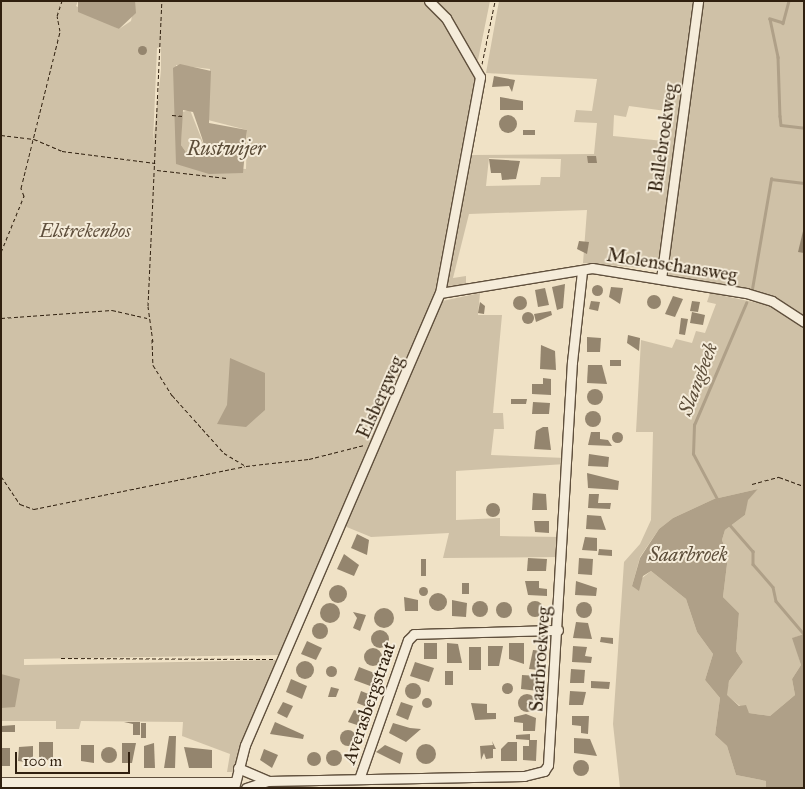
<!DOCTYPE html>
<html>
<head>
<meta charset="utf-8">
<style>
  body { margin:0 }
  #map { position:relative; width:805px; height:789px; overflow:hidden; background:#f0e2c6; font-family:"IM FELL Great Primer",serif }
  div>[style] { position:absolute }
  .green>* { inset:0; background:#cfc1a7 }
  .water>* { inset:0; background:#afa088 }
  .stream>* { height:2.5px; margin:-1.25px; padding:0 1.25px; transform-origin:1.25px; border-radius:1.25px; background:#afa088 }
  .building>* { inset:0; background:#94856e }
  .round { border-radius:50% }
  .path>* { height:1px; margin-top:-0.5px; transform-origin:0; background:repeating-linear-gradient(90deg,#30200f 0 4px,transparent 0 6.5px) }
  .roads { filter:drop-shadow(1px 0 #60503d) drop-shadow(-1px 0 #60503d) drop-shadow(0 1px #60503d) drop-shadow(0 -1px #60503d) }
  .street>* { height:9px; margin:-4.5px; padding:0 4.5px; transform-origin:4.5px; border-radius:4.5px; background:#f5ecda }
  span { translate:-50% -50%; white-space:nowrap; text-align:center; line-height:1.15; -webkit-text-stroke:4px #f5ecda; paint-order:stroke }
  .street-label { font-size:19px; color:#30200f }
  .park-label { font-size:19px; color:#60503d; font-style:italic }
  .water-label { font-size:20px; color:#5c4d39; font-style:italic }
  .frame { position:absolute; inset:0; border:2px solid #30200f; pointer-events:none }
  .scale { position:absolute; left:15px; top:752px; width:115px; height:22px; box-sizing:border-box; border:2px solid #30200f; border-top:0; padding-left:6px; font-size:15px; line-height:18px; white-space:nowrap; color:#30200f; -webkit-text-stroke:4px #f5ecda; paint-order:stroke }
</style>
</head>
<body>
<div id="map">
  <div class="green">
    <i style="clip-path:polygon(evenodd,1px 1px,78px 1px,76px 6px,119px 29px,131px 21px,135px 1px,490px 1px,478px 60px,474px 59px,475px 78px,433px 303px,480px 293px,478px 315px,502px 315px,493px 413px,503px 413px,504px 429px,494px 429px,491px 455px,566px 458px,565px 464px,456px 471px,456px 520px,500px 518px,500px 536px,562px 537px,560px 557px,443px 558px,449px 533px,371px 537px,337px 523px,279px 655px,24px 659px,24px 665px,276px 660px,233px 772px,227px 772px,230px 754px,182px 736px,183px 722px,81px 721px,79px 729px,56px 729px,56px 721px,1px 721px,1px 1px,161px 47px,161px 70px,153px 143px,157px 48px,161px 47px,1px 1px,176px 65px,210px 69px,208px 120px,247px 130px,246px 169px,176px 164px,176px 65px)"></i>
    <i style="clip-path:polygon(evenodd,499px 1px,694px 1px,688px 40px,701px 1px,804px 1px,804px 318px,786px 305px,670px 278px,665px 270px,583px 263px,587px 210px,469px 214px,453px 278px,466px 276px,466px 285px,447px 286px,472px 155px,594px 154px,597px 123px,574px 122px,576px 110px,592px 111px,597px 79px,486px 73px,499px 1px,629px 106px,666px 111px,664px 141px,613px 136px,614px 115px,626px 117px,629px 106px,499px 1px,489px 158px,561px 159px,560px 177px,541px 177px,540px 185px,486px 186px,489px 158px)"></i>
    <i style="clip-path:polygon(190px 110px,204px 145px,197px 154px,188px 155px,181px 145px,182px 112px)"></i>
    <i style="clip-path:polygon(710px 293px,773px 306px,804px 326px,804px 634px,793px 638px,801px 665px,792px 679px,795px 695px,770px 716px,749px 713px,726px 695px,729px 681px,743px 662px,736px 651px,739px 613px,723px 597px,728px 556px,722px 540px,725px 530px,745px 515px,747px 500px,758px 489px,714px 499px,673px 518px,659px 529px,640px 557px,632px 586px,651px 571px,686px 599px,697px 632px,713px 654px,705px 680px,720px 698px,715px 735px,727px 746px,736px 775px,767px 781px,766px 788px,620px 788px,613px 724px,624px 562px,640px 544px,651px 520px,653px 432px,636px 432px,641px 340px,672px 348px,676px 339px,692px 343px,696px 331px,705px 333px,716px 304px,707px 302px)"></i>
  </div>
  <div class="water">
    <i style="clip-path:polygon(78px 1px,135px 1px,136px 13px,119px 29px,78px 12px)"></i>
    <i style="clip-path:polygon(evenodd,180px 64px,211px 71px,209px 123px,247px 130px,243px 173px,209px 174px,176px 164px,173px 68px,180px 64px,183px 110px,193px 112px,202px 138px,204px 145px,197px 154px,188px 155px,181px 145px,183px 110px)"></i>
    <i style="clip-path:polygon(230px 358px,265px 373px,265px 410px,246px 427px,217px 424px,227px 405px)"></i>
    <i style="clip-path:polygon(758px 489px,748px 500px,745px 515px,725px 530px,722px 540px,728px 556px,723px 597px,739px 613px,736px 651px,743px 662px,729px 681px,727px 695px,739px 706px,746px 705px,749px 713px,770px 716px,795px 695px,792px 679px,801px 665px,792px 638px,804px 634px,804px 788px,766px 788px,766px 781px,736px 775px,727px 746px,715px 735px,720px 698px,705px 680px,713px 654px,697px 632px,686px 599px,651px 571px,643px 576px,639px 591px,632px 586px,640px 558px,659px 529px,673px 518px,714px 499px)"></i>
    <i style="clip-path:polygon(1px 674px,20px 679px,15px 707px,1px 708px)"></i>
  </div>
  <div class="stream">
    <i style="left:789px;top:1px;width:23px;rotate:105deg"></i>
    <i style="left:783px;top:23px;width:14px;rotate:-163deg"></i>
    <i style="left:770px;top:19px;width:39px;rotate:78deg"></i>
    <i style="left:778px;top:57px;width:59px;rotate:88.1deg"></i>
    <i style="left:780px;top:116px;width:9px;rotate:84deg"></i>
    <i style="left:781px;top:125px;width:23px;rotate:7deg"></i>
    <i style="left:752px;top:289px;width:112px;rotate:-80.2deg"></i>
    <i style="left:771px;top:179px;width:33px;rotate:7deg"></i>
    <i style="left:718px;top:501px;width:53px;rotate:-118deg"></i>
    <i style="left:693px;top:454px;width:29px;rotate:-88deg"></i>
    <i style="left:694px;top:425px;width:133px;rotate:-66.9deg"></i>
    <i style="left:730px;top:525px;width:35px;rotate:49deg"></i>
    <i style="left:753px;top:551px;width:13px;rotate:90deg"></i>
    <i style="left:753px;top:564px;width:30px;rotate:49deg"></i>
    <i style="left:773px;top:587px;width:14px;rotate:78deg"></i>
    <i style="left:776px;top:601px;width:43px;rotate:49.7deg"></i>
  </div>
  <div class="building">
    <i class="round" style="left:137.5px;top:45.5px;width:9px;height:9px"></i>
    <i style="clip-path:polygon(494px 76px,515px 80px,512px 92px,509px 86px,492px 87px)"></i>
    <i style="clip-path:polygon(500px 97px,523px 101px,523px 110px,500px 110px)"></i>
    <i class="round" style="left:499px;top:115px;width:18px;height:18px"></i>
    <i style="clip-path:polygon(523px 130px,535px 130px,535px 135px,523px 135px)"></i>
    <i style="clip-path:polygon(587px 156px,596px 156px,597px 163px,588px 163px)"></i>
    <i style="clip-path:polygon(489px 159px,520px 161px,516px 179px,502px 180px,501px 173px,491px 173px)"></i>
    <i style="clip-path:polygon(804px 227px,804px 253px,798px 252px)"></i>
    <i style="clip-path:polygon(579px 241px,589px 242px,587px 254px,577px 249px)"></i>
    <i style="clip-path:polygon(565px 284px,563px 308px,557px 310px,552px 287px)"></i>
    <i class="round" style="left:591.5px;top:284.5px;width:11px;height:11px"></i>
    <i style="clip-path:polygon(611px 287px,623px 288px,620px 304px,609px 297px)"></i>
    <i style="clip-path:polygon(545px 288px,549px 305px,538px 307px,535px 290px)"></i>
    <i class="round" style="left:647px;top:295px;width:14px;height:14px"></i>
    <i style="clip-path:polygon(673px 296px,683px 299px,675px 317px,665px 314px)"></i>
    <i class="round" style="left:513px;top:296px;width:14px;height:14px"></i>
    <i style="clip-path:polygon(591px 301px,600px 302px,598px 311px,589px 309px)"></i>
    <i style="clip-path:polygon(692px 301px,700px 302px,698px 312px,690px 311px)"></i>
    <i style="clip-path:polygon(480px 302px,485px 306px,484px 314px,478px 313px)"></i>
    <i style="clip-path:polygon(551px 311px,552px 315px,536px 322px,534px 314px)"></i>
    <i style="clip-path:polygon(692px 312px,705px 315px,703px 325px,690px 323px)"></i>
    <i class="round" style="left:522px;top:312px;width:12px;height:12px"></i>
    <i style="clip-path:polygon(681px 318px,688px 319px,685px 335px,679px 334px)"></i>
    <i style="clip-path:polygon(628px 335px,640px 338px,639px 351px,627px 343px)"></i>
    <i style="clip-path:polygon(587px 337px,601px 338px,600px 352px,587px 352px)"></i>
    <i style="clip-path:polygon(541px 345px,555px 351px,556px 370px,540px 369px)"></i>
    <i style="clip-path:polygon(610px 360px,621px 360px,621px 366px,610px 366px)"></i>
    <i style="clip-path:polygon(588px 365px,602px 365px,607px 384px,587px 383px)"></i>
    <i style="clip-path:polygon(543px 378px,551px 379px,551px 395px,532px 394px,532px 384px,543px 384px)"></i>
    <i class="round" style="left:587px;top:389px;width:16px;height:16px"></i>
    <i style="clip-path:polygon(511px 399px,527px 399px,526px 404px,511px 404px)"></i>
    <i style="clip-path:polygon(533px 402px,550px 403px,549px 414px,532px 414px)"></i>
    <i class="round" style="left:585px;top:411px;width:16px;height:16px"></i>
    <i style="clip-path:polygon(543px 427px,548px 427px,551px 450px,534px 449px,536px 431px)"></i>
    <i class="round" style="left:611.5px;top:431.5px;width:11px;height:11px"></i>
    <i style="clip-path:polygon(591px 432px,600px 432px,600px 439px,608px 440px,612px 446px,588px 445px)"></i>
    <i style="clip-path:polygon(589px 454px,609px 457px,608px 467px,588px 466px)"></i>
    <i style="clip-path:polygon(587px 473px,619px 481px,618px 490px,588px 488px)"></i>
    <i style="clip-path:polygon(533px 493px,546px 494px,547px 510px,532px 510px)"></i>
    <i style="clip-path:polygon(589px 494px,599px 494px,598px 503px,611px 503px,610px 509px,588px 508px)"></i>
    <i class="round" style="left:486px;top:503px;width:14px;height:14px"></i>
    <i style="clip-path:polygon(587px 515px,601px 516px,606px 530px,586px 529px)"></i>
    <i style="clip-path:polygon(534px 521px,549px 521px,549px 533px,535px 532px)"></i>
    <i style="clip-path:polygon(357px 534px,369px 540px,367px 555px,351px 548px)"></i>
    <i style="clip-path:polygon(585px 537px,597px 538px,597px 551px,582px 550px)"></i>
    <i style="clip-path:polygon(599px 549px,612px 550px,612px 556px,598px 555px)"></i>
    <i style="clip-path:polygon(344px 554px,359px 565px,354px 576px,337px 569px)"></i>
    <i style="clip-path:polygon(528px 558px,547px 559px,546px 571px,527px 571px)"></i>
    <i style="clip-path:polygon(579px 558px,593px 559px,592px 575px,578px 574px)"></i>
    <i style="clip-path:polygon(421px 559px,426px 559px,426px 576px,421px 576px)"></i>
    <i style="clip-path:polygon(525px 581px,539px 581px,539px 588px,547px 589px,547px 596px,528px 595px)"></i>
    <i style="clip-path:polygon(576px 581px,597px 588px,596px 596px,575px 595px)"></i>
    <i style="clip-path:polygon(462px 583px,469px 583px,469px 594px,462px 594px)"></i>
    <i class="round" style="left:329px;top:585px;width:18px;height:18px"></i>
    <i class="round" style="left:418.5px;top:586.5px;width:9px;height:9px"></i>
    <i class="round" style="left:429px;top:593px;width:18px;height:18px"></i>
    <i style="clip-path:polygon(404px 597px,418px 600px,418px 611px,405px 611px)"></i>
    <i style="clip-path:polygon(452px 600px,467px 603px,466px 617px,452px 616px)"></i>
    <i class="round" style="left:472px;top:601px;width:16px;height:16px"></i>
    <i class="round" style="left:527px;top:601px;width:16px;height:16px"></i>
    <i class="round" style="left:576px;top:602px;width:16px;height:16px"></i>
    <i class="round" style="left:496px;top:602px;width:16px;height:16px"></i>
    <i class="round" style="left:320px;top:603px;width:20px;height:20px"></i>
    <i class="round" style="left:374px;top:608px;width:20px;height:20px"></i>
    <i style="clip-path:polygon(353px 612px,366px 615px,360px 631px,353px 628px,357px 618px)"></i>
    <i style="clip-path:polygon(576px 622px,588px 623px,592px 639px,573px 638px)"></i>
    <i class="round" style="left:312px;top:623px;width:16px;height:16px"></i>
    <i class="round" style="left:371px;top:630px;width:18px;height:18px"></i>
    <i style="clip-path:polygon(601px 637px,613px 638px,613px 644px,600px 642px)"></i>
    <i style="clip-path:polygon(307px 641px,322px 648px,316px 660px,301px 654px)"></i>
    <i style="clip-path:polygon(424px 643px,437px 643px,437px 659px,424px 659px)"></i>
    <i style="clip-path:polygon(447px 643px,458px 644px,462px 663px,447px 663px)"></i>
    <i style="clip-path:polygon(509px 643px,524px 643px,524px 664px,509px 659px)"></i>
    <i style="clip-path:polygon(488px 646px,503px 646px,499px 666px,488px 666px)"></i>
    <i style="clip-path:polygon(573px 646px,587px 647px,585px 656px,592px 657px,591px 663px,572px 662px)"></i>
    <i style="clip-path:polygon(469px 647px,481px 647px,481px 670px,469px 670px)"></i>
    <i class="round" style="left:364px;top:648px;width:18px;height:18px"></i>
    <i style="clip-path:polygon(533px 650px,543px 651px,538px 670px,529px 669px)"></i>
    <i class="round" style="left:296px;top:661px;width:18px;height:18px"></i>
    <i style="clip-path:polygon(415px 662px,434px 668px,429px 682px,410px 676px)"></i>
    <i class="round" style="left:325.5px;top:665.5px;width:11px;height:11px"></i>
    <i style="clip-path:polygon(359px 667px,377px 674px,373px 687px,354px 680px)"></i>
    <i style="clip-path:polygon(571px 669px,585px 670px,584px 683px,570px 683px)"></i>
    <i style="clip-path:polygon(445px 671px,453px 671px,453px 685px,445px 685px)"></i>
    <i style="clip-path:polygon(522px 675px,539px 676px,538px 691px,521px 689px)"></i>
    <i style="clip-path:polygon(291px 679px,307px 686px,302px 699px,286px 692px)"></i>
    <i style="clip-path:polygon(591px 681px,610px 682px,609px 689px,591px 688px)"></i>
    <i class="round" style="left:501.5px;top:682.5px;width:11px;height:11px"></i>
    <i class="round" style="left:405px;top:683px;width:16px;height:16px"></i>
    <i style="clip-path:polygon(331px 687px,339px 689px,336px 697px,328px 697px)"></i>
    <i style="clip-path:polygon(361px 691px,371px 695px,367px 707px,357px 703px)"></i>
    <i style="clip-path:polygon(570px 691px,586px 692px,583px 705px,569px 705px)"></i>
    <i class="round" style="left:518px;top:694px;width:18px;height:18px"></i>
    <i class="round" style="left:422px;top:698px;width:10px;height:10px"></i>
    <i style="clip-path:polygon(283px 702px,293px 706px,287px 718px,277px 713px)"></i>
    <i style="clip-path:polygon(401px 702px,413px 706px,408px 720px,396px 715px)"></i>
    <i style="clip-path:polygon(471px 703px,487px 704px,487px 713px,496px 713px,496px 719px,475px 720px)"></i>
    <i style="clip-path:polygon(354px 710px,364px 713px,360px 726px,348px 722px)"></i>
    <i style="clip-path:polygon(526px 714px,536px 718px,535px 731px,523px 731px,523px 723px,514px 722px,514px 717px)"></i>
    <i style="clip-path:polygon(572px 716px,589px 716px,588px 734px,581px 733px,581px 726px,572px 725px)"></i>
    <i style="clip-path:polygon(124px 722px,140px 722px,140px 735px,133px 735px,133px 724px)"></i>
    <i style="clip-path:polygon(275px 722px,304px 735px,303px 739px,270px 734px)"></i>
    <i style="clip-path:polygon(141px 723px,146px 723px,146px 738px,141px 738px)"></i>
    <i style="clip-path:polygon(393px 723px,410px 728px,421px 729px,406px 742px,389px 733px)"></i>
    <i style="clip-path:polygon(15px 725px,15px 732px,1px 732px,1px 726px)"></i>
    <i class="round" style="left:340px;top:730px;width:16px;height:16px"></i>
    <i style="clip-path:polygon(530px 734px,530px 740px,537px 740px,536px 761px,523px 760px,523px 746px,529px 746px,529px 740px,516px 739px,516px 735px)"></i>
    <i style="clip-path:polygon(169px 736px,176px 736px,175px 768px,164px 768px)"></i>
    <i style="clip-path:polygon(574px 738px,590px 739px,597px 756px,574px 753px)"></i>
    <i style="clip-path:polygon(492px 741px,496px 749px,493px 749px,493px 758px,486px 759px,484px 753px,481px 760px,480px 746px,493px 745px)"></i>
    <i style="clip-path:polygon(39px 742px,53px 742px,53px 762px,39px 757px)"></i>
    <i style="clip-path:polygon(508px 742px,517px 742px,517px 761px,501px 761px,501px 749px)"></i>
    <i style="clip-path:polygon(122px 743px,136px 743px,132px 763px,122px 763px)"></i>
    <i style="clip-path:polygon(154px 743px,155px 768px,144px 768px,144px 746px)"></i>
    <i class="round" style="left:416px;top:744px;width:20px;height:20px"></i>
    <i style="clip-path:polygon(81px 745px,94px 745px,94px 763px,81px 761px)"></i>
    <i style="clip-path:polygon(385px 745px,403px 753px,400px 764px,376px 752px)"></i>
    <i style="clip-path:polygon(33px 746px,33px 763px,18px 761px,19px 747px)"></i>
    <i style="clip-path:polygon(184px 747px,212px 750px,212px 768px,189px 768px)"></i>
    <i class="round" style="left:101px;top:747px;width:16px;height:16px"></i>
    <i style="clip-path:polygon(1px 748px,10px 748px,10px 766px,1px 766px)"></i>
    <i style="clip-path:polygon(264px 749px,278px 755px,272px 768px,260px 760px)"></i>
    <i class="round" style="left:326px;top:750px;width:16px;height:16px"></i>
    <i class="round" style="left:307px;top:752px;width:14px;height:14px"></i>
    <i class="round" style="left:573px;top:760px;width:16px;height:16px"></i>
  </div>
  <div class="path">
    <i style="left:482px;top:64px;width:64px;rotate:-78.3deg"></i>
    <i style="left:172px;top:115px;width:11px;rotate:5deg"></i>
    <i style="left:1px;top:135px;width:33px;rotate:7deg"></i>
    <i style="left:34px;top:139px;width:30px;rotate:23deg"></i>
    <i style="left:62px;top:151px;width:94px;rotate:7.4deg"></i>
    <i style="left:157px;top:170px;width:70px;rotate:6.5deg"></i>
    <i style="left:1px;top:252px;width:61px;rotate:-67.7deg"></i>
    <i style="left:24px;top:196px;width:9px;rotate:-111deg"></i>
    <i style="left:21px;top:188px;width:162px;rotate:-76deg"></i>
    <i style="left:60px;top:31px;width:15px;rotate:-101deg"></i>
    <i style="left:57px;top:16px;width:16px;rotate:-72deg"></i>
    <i style="left:1px;top:318px;width:111px;rotate:-4.1deg"></i>
    <i style="left:112px;top:310px;width:36px;rotate:13deg"></i>
    <i style="left:152px;top:339px;width:26px;rotate:88deg"></i>
    <i style="left:153px;top:365px;width:36px;rotate:58deg"></i>
    <i style="left:172px;top:395px;width:78px;rotate:48.1deg"></i>
    <i style="left:224px;top:453px;width:26px;rotate:31deg"></i>
    <i style="left:246px;top:466px;width:63px;rotate:-6.3deg"></i>
    <i style="left:309px;top:459px;width:57px;rotate:-14.3deg"></i>
    <i style="left:153px;top:342px;width:36px;rotate:-98deg"></i>
    <i style="left:148px;top:306px;width:305px;rotate:-87.4deg"></i>
    <i style="left:1px;top:476px;width:34px;rotate:56deg"></i>
    <i style="left:20px;top:504px;width:15px;rotate:20deg"></i>
    <i style="left:34px;top:509px;width:215px;rotate:-11.5deg"></i>
    <i style="left:752px;top:484px;width:28px;rotate:-15deg"></i>
    <i style="left:779px;top:477px;width:27px;rotate:20deg"></i>
    <i style="left:61px;top:658px;width:213px;rotate:0.3deg"></i>
  </div>
  <div class="roads">
    <div class="street">
      <i style="left:661px;top:279px;width:280px;rotate:-82.4deg"></i>
      <i style="left:440px;top:293px;width:154px;rotate:-9.3deg"></i>
      <i style="left:592px;top:268px;width:156px;rotate:9.2deg"></i>
      <i style="left:746px;top:293px;width:27px;rotate:17deg"></i>
      <i style="left:772px;top:301px;width:38px;rotate:33deg"></i>
      <i style="left:238px;top:768px;width:33px;rotate:23deg"></i>
      <i style="left:359px;top:779px;width:147px;rotate:-70.6deg"></i>
      <i style="left:408px;top:640px;width:8px;rotate:-45deg"></i>
      <i style="left:414px;top:634px;width:144px;rotate:-1.6deg"></i>
      <i style="left:1px;top:782px;width:233px"></i>
      <i style="left:234px;top:788px;width:44px;rotate:-75.7deg"></i>
      <i style="left:245px;top:745px;width:492px;rotate:-66.7deg"></i>
      <i style="left:440px;top:293px;width:220px;rotate:-79.5deg"></i>
      <i style="left:480px;top:77px;width:68px;rotate:-120deg"></i>
      <i style="left:446px;top:18px;width:24px;rotate:-135deg"></i>
      <i style="left:246px;top:788px;width:23px;rotate:-18deg"></i>
      <i style="left:268px;top:781px;width:256px;rotate:-1.1deg"></i>
      <i style="left:524px;top:776px;width:21px;rotate:-14deg"></i>
      <i style="left:544px;top:771px;width:7px;rotate:-56deg"></i>
      <i style="left:548px;top:765px;width:404px;rotate:-86.6deg"></i>
      <i style="left:572px;top:362px;width:92px;rotate:-83.7deg"></i>
    </div>
  </div>
  <div class="street-label">
    <span style="left:663px;top:138px;rotate:-82deg">Ballebroekweg</span>
    <span style="left:672px;top:265px;rotate:9deg">Molenschansweg</span>
    <span style="left:380px;top:397px;rotate:-66deg">Elsbergweg</span>
    <span style="left:540px;top:659px;rotate:-86deg">Saarbroekweg</span>
    <span style="left:369px;top:703px;rotate:-71deg">Averasbergstraat</span>
  </div>
  <div class="park-label">
    <span style="left:85px;top:231px">Elstrekenbos</span>
  </div>
  <div class="water-label">
    <span style="left:226px;top:148px">Rustwijer</span>
    <span style="left:698px;top:379px;rotate:-69deg">Slangbeek</span>
    <span style="left:688px;top:554px">Saarbroek</span>
  </div>
  <div class="frame"></div>
  <div class="scale">100 m</div>
</div>
</body>
</html>
